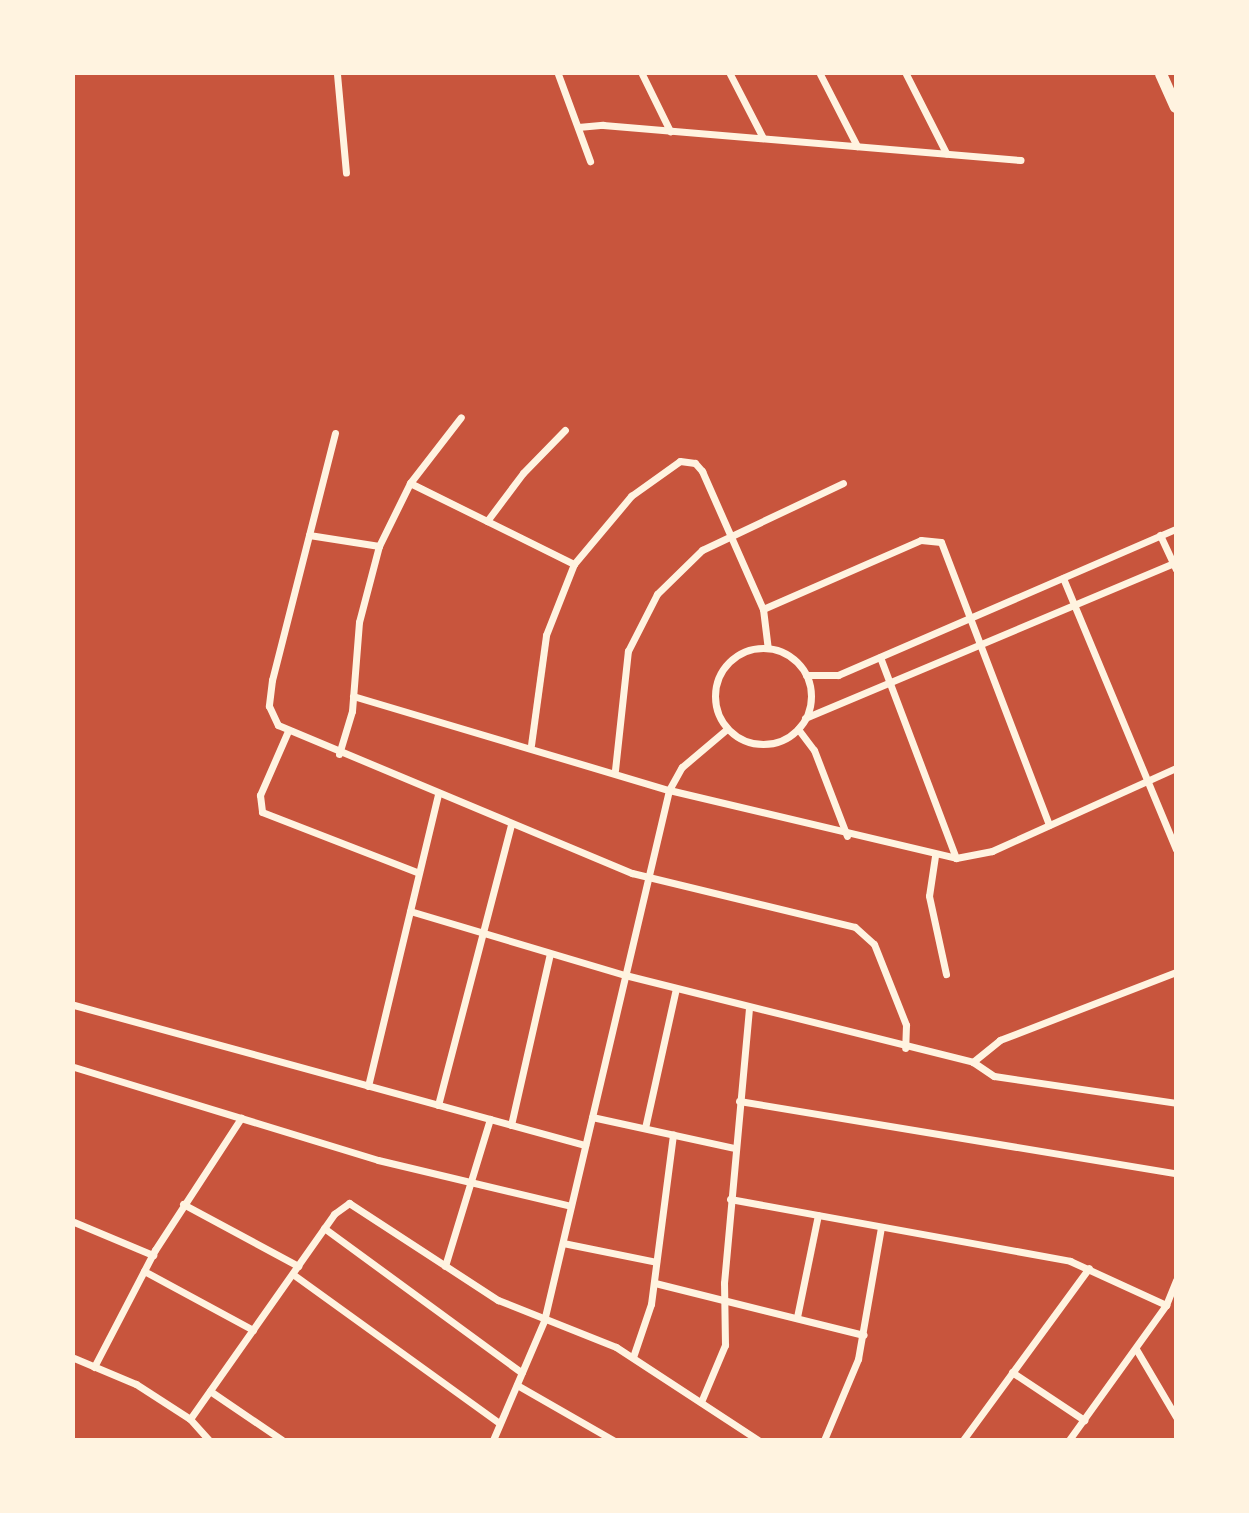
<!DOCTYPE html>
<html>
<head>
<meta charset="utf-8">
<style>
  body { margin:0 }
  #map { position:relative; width:1249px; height:1513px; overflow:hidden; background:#c8553d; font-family:"Alegreya Sans",sans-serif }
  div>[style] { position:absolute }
  .minor>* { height:7px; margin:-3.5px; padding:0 3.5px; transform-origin:3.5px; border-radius:3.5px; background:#fff3e0 }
  .minor>.ring { margin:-3.5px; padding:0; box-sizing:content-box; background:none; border:7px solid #fff3e0; border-radius:50% }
  .primary>* { height:12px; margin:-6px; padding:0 6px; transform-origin:6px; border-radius:6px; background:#fff3e0 }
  span { translate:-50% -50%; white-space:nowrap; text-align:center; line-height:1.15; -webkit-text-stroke:5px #fff3e0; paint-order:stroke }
  .frame { position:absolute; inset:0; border:75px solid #fff3e0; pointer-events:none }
</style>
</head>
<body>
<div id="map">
  <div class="minor">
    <i style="left:337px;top:74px;width:99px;rotate:84.8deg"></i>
    <i style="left:558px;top:74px;width:93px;rotate:69.8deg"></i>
    <i style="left:642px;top:74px;width:64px;rotate:63.8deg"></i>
    <i style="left:730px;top:74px;width:72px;rotate:62.7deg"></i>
    <i style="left:820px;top:74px;width:81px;rotate:62.8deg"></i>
    <i style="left:906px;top:74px;width:89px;rotate:63.1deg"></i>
    <i style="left:578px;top:127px;width:25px;rotate:-5deg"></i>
    <i style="left:603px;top:125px;width:419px;rotate:4.8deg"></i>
    <i style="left:335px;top:433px;width:255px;rotate:104.3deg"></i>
    <i style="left:272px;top:680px;width:26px;rotate:97deg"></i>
    <i style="left:269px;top:706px;width:21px;rotate:65deg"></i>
    <i style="left:278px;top:725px;width:384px;rotate:22.7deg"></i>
    <i style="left:632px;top:873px;width:229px;rotate:13.6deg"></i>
    <i style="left:855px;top:927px;width:25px;rotate:42deg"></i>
    <i style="left:874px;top:944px;width:87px;rotate:68.4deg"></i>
    <i style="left:906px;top:1025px;width:23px;rotate:92deg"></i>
    <i style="left:410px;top:483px;width:183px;rotate:26.3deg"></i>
    <i style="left:487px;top:521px;width:60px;rotate:-53.1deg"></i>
    <i style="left:523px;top:473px;width:60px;rotate:-45.7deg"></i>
    <i style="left:309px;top:535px;width:71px;rotate:8.9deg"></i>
    <i style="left:1160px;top:535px;width:38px;rotate:65deg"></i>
    <i style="left:1063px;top:578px;width:294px;rotate:67.4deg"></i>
    <i style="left:763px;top:609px;width:172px;rotate:-23.6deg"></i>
    <i style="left:921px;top:540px;width:20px;rotate:6deg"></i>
    <i style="left:941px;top:542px;width:303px;rotate:69.1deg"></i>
    <i class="ring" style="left:715px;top:648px;width:89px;height:89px"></i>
    <i style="left:880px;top:657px;width:215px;rotate:69.3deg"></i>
    <i style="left:806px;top:675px;width:32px"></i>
    <i style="left:838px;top:675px;width:368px;rotate:-23.4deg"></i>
    <i style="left:353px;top:696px;width:330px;rotate:16.6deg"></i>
    <i style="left:669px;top:790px;width:295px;rotate:13.3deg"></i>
    <i style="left:956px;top:858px;width:37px;rotate:-11deg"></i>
    <i style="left:992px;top:851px;width:202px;rotate:-24.3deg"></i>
    <i style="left:805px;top:718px;width:402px;rotate:-22.8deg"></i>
    <i style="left:798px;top:729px;width:26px;rotate:53deg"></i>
    <i style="left:814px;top:750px;width:92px;rotate:69deg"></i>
    <i style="left:288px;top:731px;width:70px;rotate:113.6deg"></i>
    <i style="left:260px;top:795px;width:17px;rotate:83deg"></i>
    <i style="left:262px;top:812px;width:168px;rotate:21.2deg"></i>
    <i style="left:531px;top:745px;width:111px;rotate:-82.2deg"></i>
    <i style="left:546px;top:635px;width:76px;rotate:-68.5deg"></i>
    <i style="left:574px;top:564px;width:89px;rotate:-50deg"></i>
    <i style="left:631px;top:496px;width:60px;rotate:-35.5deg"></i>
    <i style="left:680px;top:461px;width:15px;rotate:8deg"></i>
    <i style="left:695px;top:463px;width:11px;rotate:49deg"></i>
    <i style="left:702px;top:471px;width:151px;rotate:66.2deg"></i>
    <i style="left:763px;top:609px;width:39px;rotate:83deg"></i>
    <i style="left:339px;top:754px;width:45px;rotate:-73.2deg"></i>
    <i style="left:352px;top:711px;width:89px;rotate:-85.5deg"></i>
    <i style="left:359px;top:622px;width:79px;rotate:-75.3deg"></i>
    <i style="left:379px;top:546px;width:70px;rotate:-63.8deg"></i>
    <i style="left:410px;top:483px;width:83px;rotate:-52.3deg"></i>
    <i style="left:615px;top:770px;width:120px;rotate:-83.8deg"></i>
    <i style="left:628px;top:651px;width:64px;rotate:-63deg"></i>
    <i style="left:657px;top:594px;width:63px;rotate:-44.4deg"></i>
    <i style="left:702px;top:550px;width:156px;rotate:-25.4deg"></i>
    <i style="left:935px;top:856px;width:40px;rotate:98.5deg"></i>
    <i style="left:929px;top:896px;width:80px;rotate:77.7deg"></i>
    <i style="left:410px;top:911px;width:224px;rotate:16.6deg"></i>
    <i style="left:625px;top:975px;width:359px;rotate:14deg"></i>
    <i style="left:1176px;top:972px;width:189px;rotate:158.9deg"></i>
    <i style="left:1000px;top:1040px;width:35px;rotate:141deg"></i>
    <i style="left:973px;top:1062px;width:25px;rotate:34deg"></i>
    <i style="left:994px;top:1076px;width:184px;rotate:8.4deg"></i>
    <i style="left:74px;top:1005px;width:530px;rotate:15.32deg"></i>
    <i style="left:74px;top:1067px;width:318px;rotate:17deg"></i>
    <i style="left:378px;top:1160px;width:198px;rotate:13.4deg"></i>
    <i style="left:368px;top:1086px;width:300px;rotate:-76.5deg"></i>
    <i style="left:739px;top:1101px;width:443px;rotate:9.4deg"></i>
    <i style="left:438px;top:1105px;width:290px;rotate:-75.4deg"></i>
    <i style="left:592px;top:1117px;width:145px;rotate:12.3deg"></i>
    <i style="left:511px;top:1125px;width:176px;rotate:-77.2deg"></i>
    <i style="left:645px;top:1128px;width:143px;rotate:-77.5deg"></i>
    <i style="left:730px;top:1199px;width:346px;rotate:10.3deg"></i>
    <i style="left:1070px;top:1261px;width:106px;rotate:24.6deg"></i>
    <i style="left:1166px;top:1305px;width:166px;rotate:125.7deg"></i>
    <i style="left:183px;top:1204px;width:131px;rotate:28.3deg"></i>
    <i style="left:74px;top:1222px;width:86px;rotate:22.7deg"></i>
    <i style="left:324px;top:1228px;width:245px;rotate:36.2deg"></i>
    <i style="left:563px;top:1243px;width:95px;rotate:11.5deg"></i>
    <i style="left:445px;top:1266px;width:154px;rotate:-73deg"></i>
    <i style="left:144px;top:1271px;width:124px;rotate:28.4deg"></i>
    <i style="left:294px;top:1275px;width:253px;rotate:35.8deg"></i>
    <i style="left:655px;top:1283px;width:215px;rotate:14deg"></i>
    <i style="left:1166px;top:1305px;width:27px;rotate:-68deg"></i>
    <i style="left:797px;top:1317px;width:104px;rotate:-78.4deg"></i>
    <i style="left:1136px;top:1349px;width:79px;rotate:59.5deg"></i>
    <i style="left:633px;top:1357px;width:56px;rotate:-71.2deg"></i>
    <i style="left:651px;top:1304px;width:171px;rotate:-82.6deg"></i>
    <i style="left:74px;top:1358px;width:67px;rotate:22.8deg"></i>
    <i style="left:136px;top:1384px;width:64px;rotate:32.9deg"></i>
    <i style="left:190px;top:1419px;width:28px;rotate:48deg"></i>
    <i style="left:94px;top:1367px;width:132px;rotate:-62.5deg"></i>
    <i style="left:155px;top:1250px;width:158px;rotate:-56.9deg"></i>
    <i style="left:1012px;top:1372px;width:87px;rotate:33.7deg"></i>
    <i style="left:517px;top:1385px;width:111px;rotate:29.8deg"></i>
    <i style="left:210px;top:1391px;width:87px;rotate:34.2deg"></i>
    <i style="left:701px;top:1402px;width:62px;rotate:-67.2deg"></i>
    <i style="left:725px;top:1345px;width:62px;rotate:-90.9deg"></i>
    <i style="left:724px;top:1283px;width:277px;rotate:-84.8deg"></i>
    <i style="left:190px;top:1419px;width:251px;rotate:-54.9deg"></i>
    <i style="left:334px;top:1214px;width:19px;rotate:-36deg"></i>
    <i style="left:349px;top:1203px;width:178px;rotate:33.1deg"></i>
    <i style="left:498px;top:1300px;width:127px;rotate:21.7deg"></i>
    <i style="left:616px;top:1347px;width:170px;rotate:33.2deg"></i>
    <i style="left:493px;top:1440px;width:129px;rotate:-66.8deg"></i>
    <i style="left:544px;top:1321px;width:546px;rotate:-76.75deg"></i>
    <i style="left:669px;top:790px;width:26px;rotate:-61deg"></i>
    <i style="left:682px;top:767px;width:59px;rotate:-40.2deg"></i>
    <i style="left:824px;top:1440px;width:88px;rotate:-67.2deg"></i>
    <i style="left:858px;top:1359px;width:134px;rotate:-80.1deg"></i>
    <i style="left:963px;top:1440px;width:213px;rotate:-53.8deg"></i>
  </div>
  <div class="primary">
    <i style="left:1161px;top:74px;width:36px;rotate:66deg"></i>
  </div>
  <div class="frame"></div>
</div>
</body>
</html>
